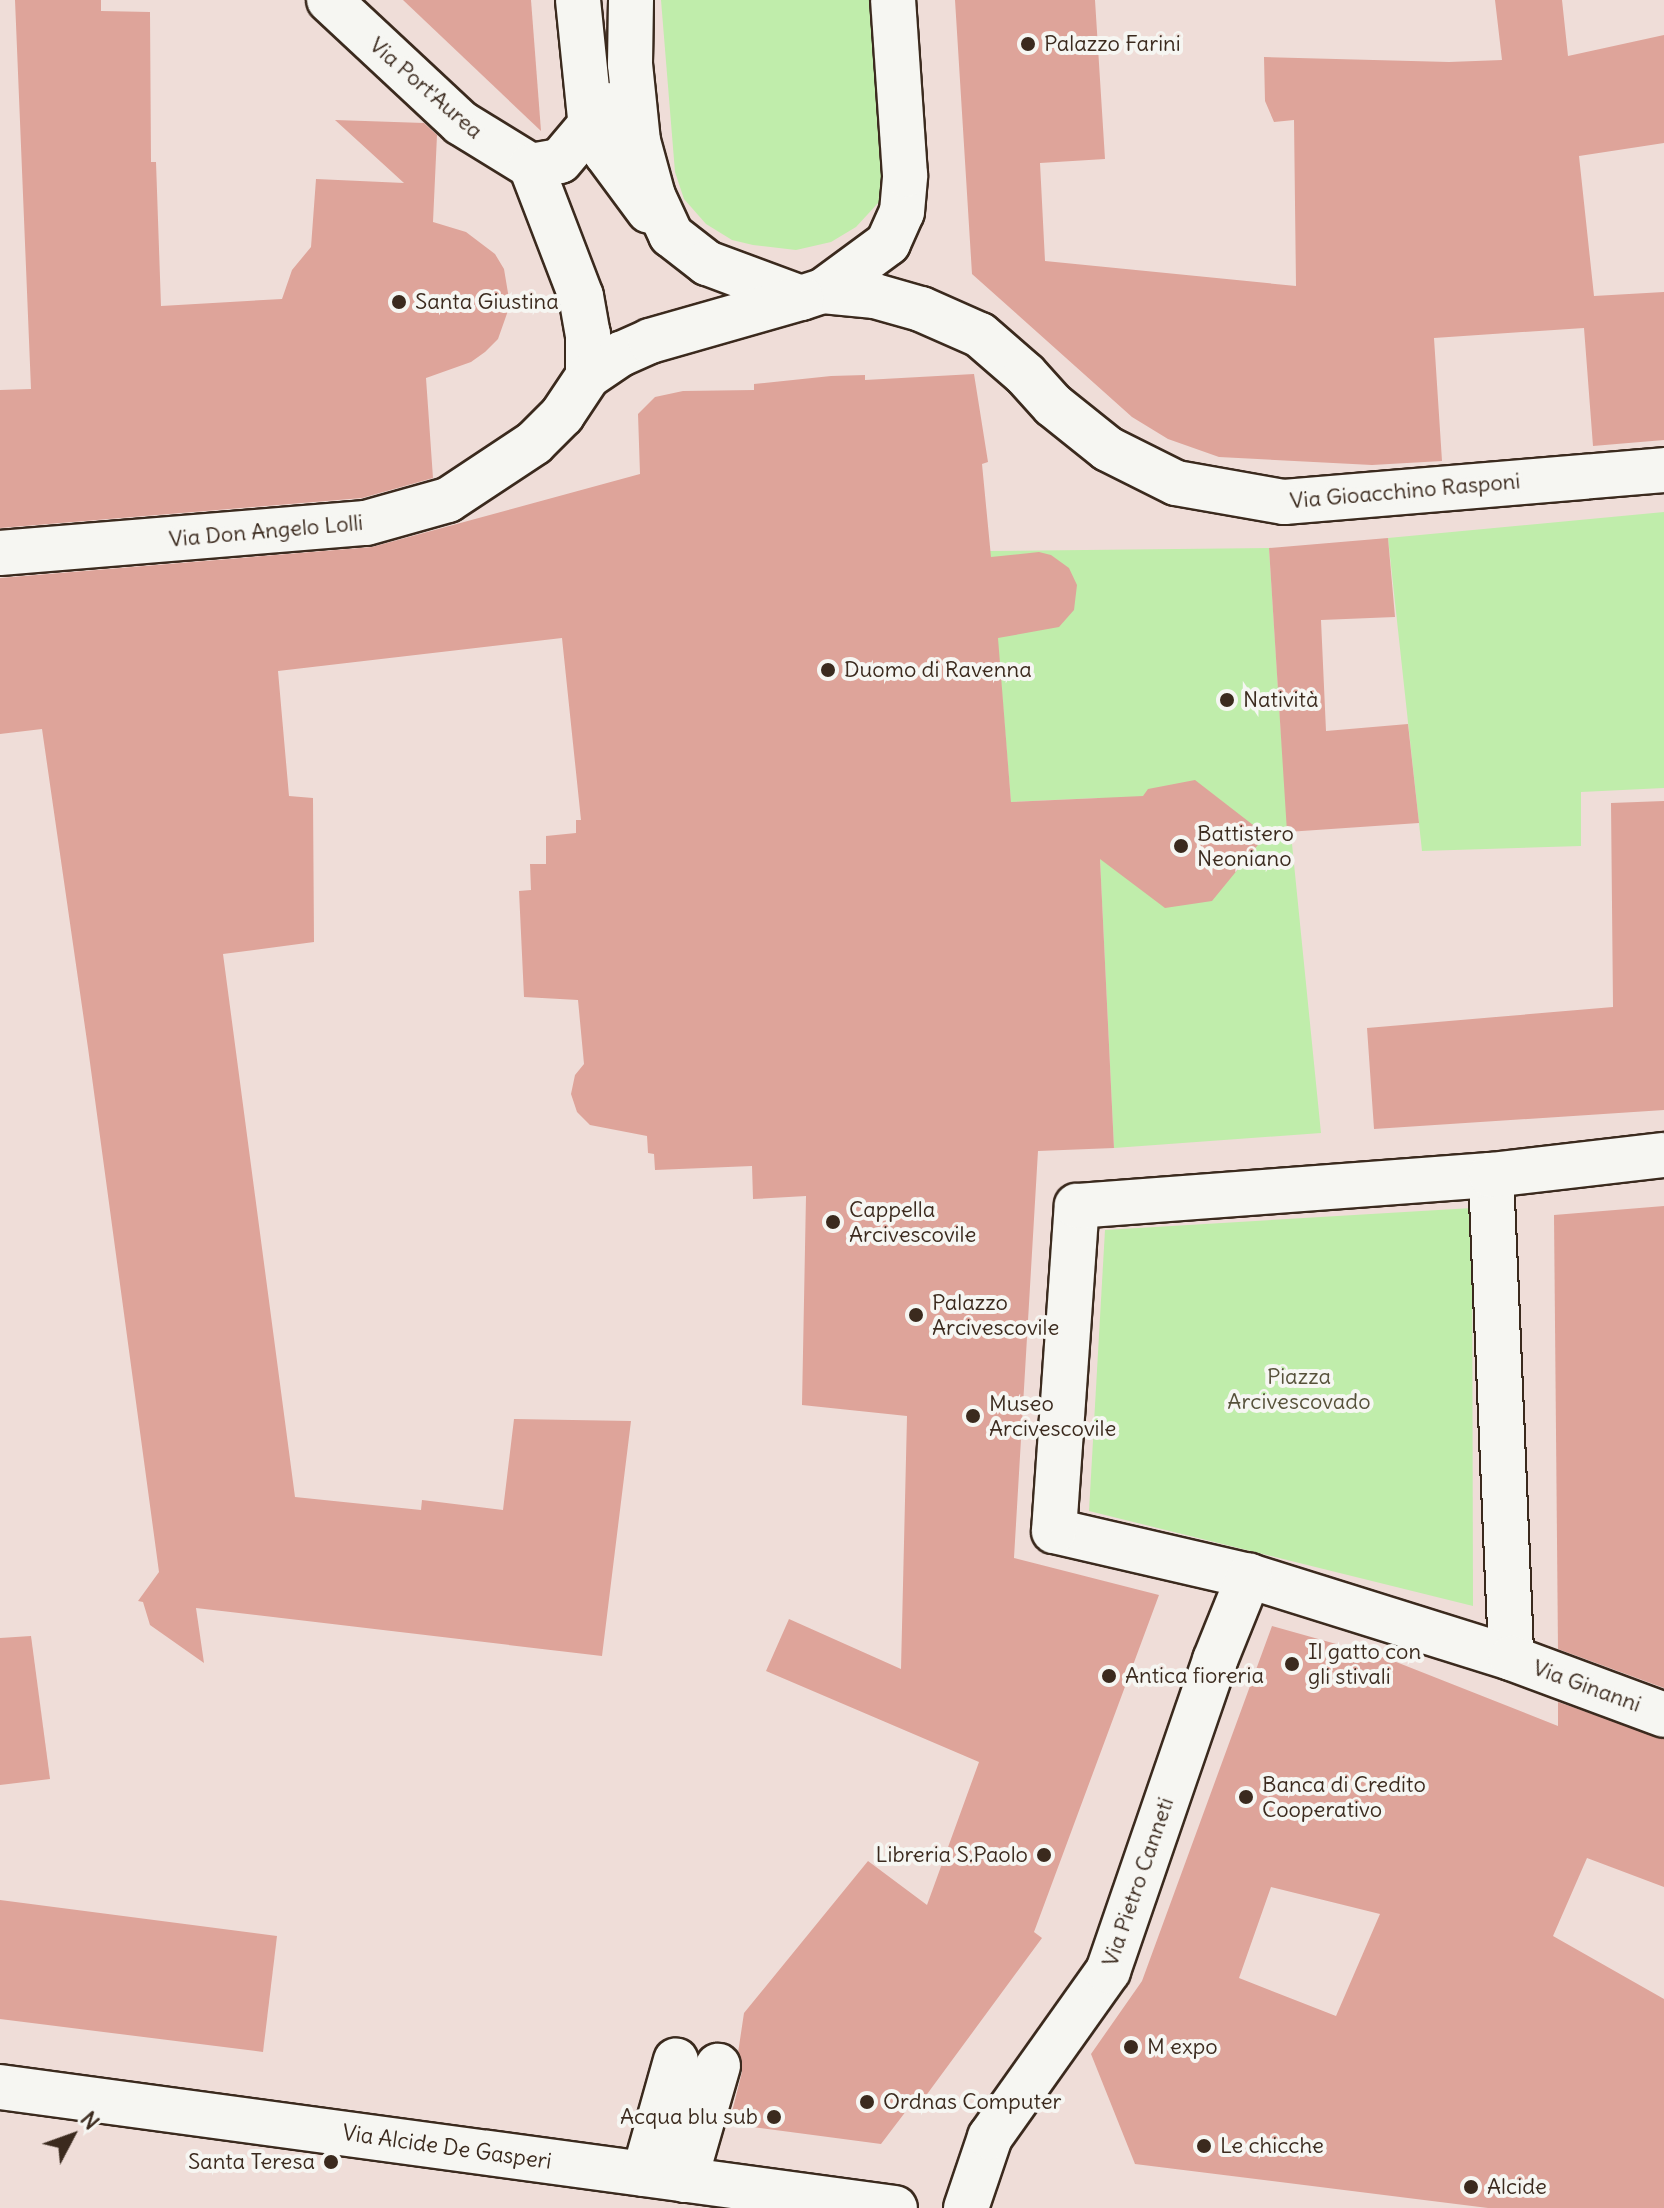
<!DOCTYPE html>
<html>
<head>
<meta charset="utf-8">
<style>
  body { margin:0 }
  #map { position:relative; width:1664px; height:2208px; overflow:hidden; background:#efddd8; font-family:Delius,sans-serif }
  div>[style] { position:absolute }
  .green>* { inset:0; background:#c0edab }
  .building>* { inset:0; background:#dea49a }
  .roads { filter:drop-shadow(2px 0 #3b2a1e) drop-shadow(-2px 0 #3b2a1e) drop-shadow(0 2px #3b2a1e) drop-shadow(0 -2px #3b2a1e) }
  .minor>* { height:44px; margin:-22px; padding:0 22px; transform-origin:22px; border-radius:22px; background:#f6f6f2 }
  .dots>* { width:22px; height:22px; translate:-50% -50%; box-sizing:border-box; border:4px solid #f6f6f2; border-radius:50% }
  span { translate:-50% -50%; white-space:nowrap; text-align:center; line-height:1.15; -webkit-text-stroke:8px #f6f6f2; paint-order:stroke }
  .poi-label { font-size:22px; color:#3b2a1e }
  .left { translate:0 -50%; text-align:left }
  .right { translate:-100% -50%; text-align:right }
  .street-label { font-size:22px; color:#3b2a1e }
  .park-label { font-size:22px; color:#56513a }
  .north { position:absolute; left:32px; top:2096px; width:80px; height:80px; -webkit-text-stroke:6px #f6f6f2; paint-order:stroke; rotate:49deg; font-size:22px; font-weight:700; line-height:32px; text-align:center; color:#3b2a1e }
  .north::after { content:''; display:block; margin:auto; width:28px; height:36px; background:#3b2a1e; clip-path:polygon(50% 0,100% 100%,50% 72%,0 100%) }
</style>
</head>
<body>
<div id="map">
  <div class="green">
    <i style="clip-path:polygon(661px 0,872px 0,885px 176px,879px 202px,856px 227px,831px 242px,796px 250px,753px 245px,732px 240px,706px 224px,684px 199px,675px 172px)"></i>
    <i style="clip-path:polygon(1664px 512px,1664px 788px,1581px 792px,1581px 846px,1422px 851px,1388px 538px)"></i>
    <i style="clip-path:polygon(1269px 548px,1281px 734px,1321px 1133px,1114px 1148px,1097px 798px,1011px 802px,990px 551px)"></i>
    <i style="clip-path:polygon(1472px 1208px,1473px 1606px,1089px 1511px,1105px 1230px)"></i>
  </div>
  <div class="building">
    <i style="clip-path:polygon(15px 0,101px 0,101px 11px,150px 12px,151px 162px,156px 162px,161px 306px,282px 299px,292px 270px,311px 247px,316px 179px,404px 183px,335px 120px,424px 123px,437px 135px,433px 222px,466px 232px,495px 254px,504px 269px,510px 305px,498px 339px,485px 352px,471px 362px,426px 378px,433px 478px,362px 498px,0 528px,0 390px,31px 389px)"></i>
    <i style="clip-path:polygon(403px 0,531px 0,541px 131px)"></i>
    <i style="clip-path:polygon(955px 0,1095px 0,1105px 159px,1040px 163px,1045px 261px,1296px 286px,1294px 120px,1274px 122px,1265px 101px,1264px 57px,1449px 62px,1502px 60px,1495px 0,1562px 0,1568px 56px,1664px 35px,1664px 143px,1579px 156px,1594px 296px,1664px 292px,1664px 440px,1593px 446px,1584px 328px,1434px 338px,1442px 461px,1372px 465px,1219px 457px,1168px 439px,1132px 417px,972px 274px)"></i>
    <i style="clip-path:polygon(974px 374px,988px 462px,982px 464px,991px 557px,1039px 552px,1051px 555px,1069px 568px,1077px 585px,1074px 610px,1059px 627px,998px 638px,1011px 802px,1143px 796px,1148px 789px,1195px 780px,1266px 835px,1212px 901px,1165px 908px,1100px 859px,1114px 1148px,1038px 1151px,1014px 1558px,1159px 1595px,1034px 1932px,1042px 1938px,922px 2101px,916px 2098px,881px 2144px,729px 2124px,742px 2072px,738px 2053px,744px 2013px,868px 1861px,927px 1905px,979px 1762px,766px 1671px,789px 1619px,901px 1669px,907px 1416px,802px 1405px,806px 1196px,753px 1199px,752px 1166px,655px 1170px,654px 1154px,648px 1153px,647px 1136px,590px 1125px,577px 1112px,571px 1094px,575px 1075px,584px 1064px,578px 1000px,524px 997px,519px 891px,531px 890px,530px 864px,546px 864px,546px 836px,576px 833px,576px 820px,581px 820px,562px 638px,278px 671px,289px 796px,313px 798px,314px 942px,223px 954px,295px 1497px,421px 1510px,422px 1500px,503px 1510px,514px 1419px,631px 1421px,602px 1656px,196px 1608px,204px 1663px,150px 1625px,143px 1602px,138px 1601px,159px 1572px,88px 1048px,42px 729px,0 734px,0 578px,372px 547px,640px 474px,638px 414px,655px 397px,683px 391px,754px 390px,754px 384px,831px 376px,865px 375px,865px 380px)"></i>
    <i style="clip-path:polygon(1388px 538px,1395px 617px,1321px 620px,1326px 731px,1408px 724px,1419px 823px,1287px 832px,1269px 548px)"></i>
    <i style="clip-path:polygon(1664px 801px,1664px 1110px,1374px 1129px,1367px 1028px,1613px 1007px,1611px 803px)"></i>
    <i style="clip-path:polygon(1664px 1206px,1664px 1688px,1558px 1649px,1554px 1215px)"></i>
    <i style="clip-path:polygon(evenodd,1272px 1626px,1386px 1658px,1558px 1726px,1558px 1702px,1664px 1739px,1664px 1887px,1587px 1858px,1553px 1936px,1664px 1999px,1664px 2208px,1488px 2208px,1135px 2164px,1091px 2054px,1142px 1981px,1272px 1626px,1271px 1887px,1380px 1914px,1336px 2016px,1239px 1978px,1271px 1887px)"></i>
    <i style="clip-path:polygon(31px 1636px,50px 1779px,0 1785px,0 1638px)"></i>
    <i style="clip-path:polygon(0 1900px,277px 1936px,263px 2052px,0 2019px)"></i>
  </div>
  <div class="roads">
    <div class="minor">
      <i style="left:329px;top:0;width:180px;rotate:43deg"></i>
      <i style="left:461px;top:123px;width:82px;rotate:31.6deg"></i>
      <i style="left:578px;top:0;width:129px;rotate:84.2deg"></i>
      <i style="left:591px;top:128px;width:29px;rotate:59deg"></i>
      <i style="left:606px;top:153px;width:72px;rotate:53.4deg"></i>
      <i style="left:631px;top:0;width:64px;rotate:90.9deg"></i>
      <i style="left:630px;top:64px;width:77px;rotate:84.1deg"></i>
      <i style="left:638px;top:141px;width:57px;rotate:74.7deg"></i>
      <i style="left:653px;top:196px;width:43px;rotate:65.2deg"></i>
      <i style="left:671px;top:235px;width:46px;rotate:37.9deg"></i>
      <i style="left:707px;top:263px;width:100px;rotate:20.4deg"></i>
      <i style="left:801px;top:298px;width:23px;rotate:-18deg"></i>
      <i style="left:823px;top:291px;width:81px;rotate:-36.4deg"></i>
      <i style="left:888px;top:243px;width:34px;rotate:-66deg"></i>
      <i style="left:902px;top:212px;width:37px;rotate:-85deg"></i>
      <i style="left:905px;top:175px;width:175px;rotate:-93.9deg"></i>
      <i style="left:531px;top:166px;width:139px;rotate:69deg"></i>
      <i style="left:581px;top:296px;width:39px;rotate:80deg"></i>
      <i style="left:588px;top:334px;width:42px;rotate:90deg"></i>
      <i style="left:531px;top:166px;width:29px;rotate:-10deg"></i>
      <i style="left:560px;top:161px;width:73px;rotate:-50deg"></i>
      <i style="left:823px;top:291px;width:52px;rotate:5.5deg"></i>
      <i style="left:875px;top:296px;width:48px;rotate:15.8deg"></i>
      <i style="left:921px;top:309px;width:64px;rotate:23.8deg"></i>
      <i style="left:980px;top:335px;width:60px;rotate:40.9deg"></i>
      <i style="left:1025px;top:374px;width:42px;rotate:47.9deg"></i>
      <i style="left:1053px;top:405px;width:70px;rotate:38.7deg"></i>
      <i style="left:1108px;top:449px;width:76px;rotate:26.6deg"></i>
      <i style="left:1176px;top:483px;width:110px;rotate:10deg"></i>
      <i style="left:1284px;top:502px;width:381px;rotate:-4.8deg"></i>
      <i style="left:0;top:553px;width:367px;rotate:-4.7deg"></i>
      <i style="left:366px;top:523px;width:85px;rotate:-15.7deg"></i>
      <i style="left:448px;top:500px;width:103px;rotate:-33.5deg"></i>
      <i style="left:534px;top:443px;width:40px;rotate:-45deg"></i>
      <i style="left:562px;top:415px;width:47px;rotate:-56.3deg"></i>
      <i style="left:588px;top:376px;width:40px;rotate:-34deg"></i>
      <i style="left:621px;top:354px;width:32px;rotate:-24deg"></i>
      <i style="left:650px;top:341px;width:157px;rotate:-15.9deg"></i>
      <i style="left:1491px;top:1175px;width:483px;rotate:87.6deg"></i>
      <i style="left:1511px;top:1658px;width:275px;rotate:-162.6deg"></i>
      <i style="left:1249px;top:1576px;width:200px;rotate:-167deg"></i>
      <i style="left:1054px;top:1531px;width:326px;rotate:-86deg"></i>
      <i style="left:1077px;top:1206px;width:415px;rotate:-4.3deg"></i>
      <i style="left:1491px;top:1175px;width:174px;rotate:-6.6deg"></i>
      <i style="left:1511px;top:1658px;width:163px;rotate:20.4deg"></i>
      <i style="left:0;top:2087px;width:903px;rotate:7.7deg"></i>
      <i style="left:644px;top:2174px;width:118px;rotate:-74.3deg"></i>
      <i style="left:685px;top:2180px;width:119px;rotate:-73.9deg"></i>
      <i style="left:966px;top:2208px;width:75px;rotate:-71.3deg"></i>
      <i style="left:990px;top:2137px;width:204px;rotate:-54.6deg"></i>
      <i style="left:1108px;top:1971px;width:329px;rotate:-71deg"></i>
      <i style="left:1215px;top:1660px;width:91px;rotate:-68deg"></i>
    </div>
  </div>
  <div class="dots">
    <i style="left:1028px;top:44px;background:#3b2a1e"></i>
    <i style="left:399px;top:302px;background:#3b2a1e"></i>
    <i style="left:828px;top:670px;background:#3b2a1e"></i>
    <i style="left:1227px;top:700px;background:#3b2a1e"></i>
    <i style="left:1181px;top:846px;background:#3b2a1e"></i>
    <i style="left:833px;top:1222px;background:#3b2a1e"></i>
    <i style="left:916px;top:1315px;background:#3b2a1e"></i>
    <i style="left:973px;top:1416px;background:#3b2a1e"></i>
    <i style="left:1292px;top:1664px;background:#3b2a1e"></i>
    <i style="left:1109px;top:1676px;background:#3b2a1e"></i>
    <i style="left:1246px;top:1797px;background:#3b2a1e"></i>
    <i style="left:1044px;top:1855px;background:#3b2a1e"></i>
    <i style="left:1131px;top:2047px;background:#3b2a1e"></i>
    <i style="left:867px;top:2102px;background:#3b2a1e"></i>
    <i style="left:774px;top:2117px;background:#3b2a1e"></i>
    <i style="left:1204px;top:2146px;background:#3b2a1e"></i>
    <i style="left:331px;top:2162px;background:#3b2a1e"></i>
    <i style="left:1471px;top:2187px;background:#3b2a1e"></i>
  </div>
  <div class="poi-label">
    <span class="left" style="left:1044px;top:44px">Palazzo Farini</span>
    <span class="left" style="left:415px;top:302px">Santa Giustina</span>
    <span class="left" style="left:844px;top:670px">Duomo di Ravenna</span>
    <span class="left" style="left:1243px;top:700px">Natività</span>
    <span class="left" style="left:1197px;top:846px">Battistero<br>Neoniano</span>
    <span class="left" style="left:849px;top:1222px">Cappella<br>Arcivescovile</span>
    <span class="left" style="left:932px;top:1315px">Palazzo<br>Arcivescovile</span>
    <span class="left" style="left:989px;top:1416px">Museo<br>Arcivescovile</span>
    <span class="left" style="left:1308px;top:1664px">Il gatto con<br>gli stivali</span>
    <span class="left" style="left:1125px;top:1676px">Antica fioreria</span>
    <span class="left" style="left:1262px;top:1797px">Banca di Credito<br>Cooperativo</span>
    <span class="right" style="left:1028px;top:1855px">Libreria S.Paolo</span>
    <span class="left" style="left:1147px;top:2047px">M expo</span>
    <span class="left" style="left:883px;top:2102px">Ordnas Computer</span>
    <span class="right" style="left:758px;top:2117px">Acqua blu sub</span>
    <span class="left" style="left:1220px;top:2146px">Le chicche</span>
    <span class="right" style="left:315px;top:2162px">Santa Teresa</span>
    <span class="left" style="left:1487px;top:2187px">Alcide</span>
  </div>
  <div class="street-label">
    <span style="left:426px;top:88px;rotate:41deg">Via Port'Aurea</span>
    <span style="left:1405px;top:491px;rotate:-5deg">Via Gioacchino Rasponi</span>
    <span style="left:266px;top:531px;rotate:-5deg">Via Don Angelo Lolli</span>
    <span style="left:1587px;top:1686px;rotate:20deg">Via Ginanni</span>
    <span style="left:1138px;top:1882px;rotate:-71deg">Via Pietro Canneti</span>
    <span style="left:447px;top:2147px;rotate:8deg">Via Alcide De Gasperi</span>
  </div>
  <div class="park-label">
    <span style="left:1299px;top:1389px">Piazza<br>Arcivescovado</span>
  </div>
  <div class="north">N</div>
</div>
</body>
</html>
